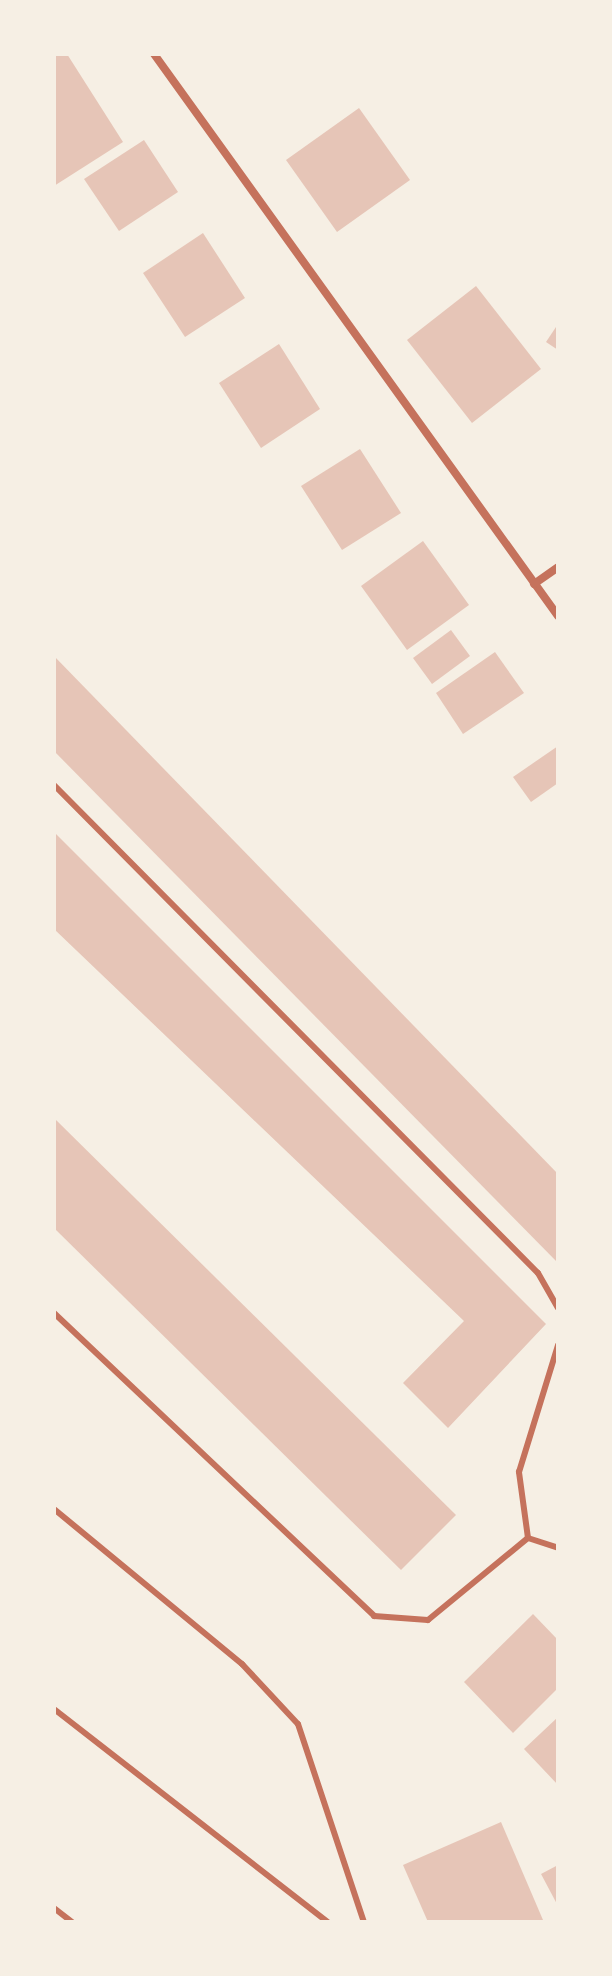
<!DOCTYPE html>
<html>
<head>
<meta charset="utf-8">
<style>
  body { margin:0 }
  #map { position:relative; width:612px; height:1976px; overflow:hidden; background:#f6efe4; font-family:"DM Sans",sans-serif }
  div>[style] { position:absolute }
  .building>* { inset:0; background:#e6c5b7 }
  .service>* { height:6px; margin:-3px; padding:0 3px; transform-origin:3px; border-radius:3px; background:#c5725c }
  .minor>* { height:8px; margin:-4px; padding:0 4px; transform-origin:4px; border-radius:4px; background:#c5725c }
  span { translate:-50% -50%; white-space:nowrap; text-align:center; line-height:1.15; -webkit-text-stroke:6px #f6efe4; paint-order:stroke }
  .frame { position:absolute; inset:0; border:56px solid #f6efe4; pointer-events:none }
</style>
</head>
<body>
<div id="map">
  <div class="building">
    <i style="clip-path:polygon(54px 54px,67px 54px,123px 142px,54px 186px)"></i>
    <i style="clip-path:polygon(359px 108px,410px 180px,337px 232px,286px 160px)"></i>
    <i style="clip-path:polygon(144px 140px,178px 192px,119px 231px,84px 179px)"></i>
    <i style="clip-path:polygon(203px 233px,245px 298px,185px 337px,143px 273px)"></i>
    <i style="clip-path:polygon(476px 286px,541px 369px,472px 423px,407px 340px)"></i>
    <i style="clip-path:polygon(558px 324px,558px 350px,546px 342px)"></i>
    <i style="clip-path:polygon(279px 344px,320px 409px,261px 448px,219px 383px)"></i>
    <i style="clip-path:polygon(360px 449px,401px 513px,342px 550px,301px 486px)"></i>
    <i style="clip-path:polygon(423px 541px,469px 605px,407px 650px,361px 586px)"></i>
    <i style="clip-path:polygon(451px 630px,470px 656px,432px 684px,413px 658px)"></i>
    <i style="clip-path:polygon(495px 652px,524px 693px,463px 734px,436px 693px)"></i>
    <i style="clip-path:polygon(54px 656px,558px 1174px,558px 1263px,54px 751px)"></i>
    <i style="clip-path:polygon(558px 746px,558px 783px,531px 802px,513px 777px)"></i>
    <i style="clip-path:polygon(54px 832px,546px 1324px,448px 1428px,403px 1383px,464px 1321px,54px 929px)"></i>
    <i style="clip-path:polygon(54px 1118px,456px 1515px,401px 1570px,54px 1228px)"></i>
    <i style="clip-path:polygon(533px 1614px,558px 1640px,558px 1688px,513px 1733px,464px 1682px)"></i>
    <i style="clip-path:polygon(558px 1717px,558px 1785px,524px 1749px)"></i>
    <i style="clip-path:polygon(501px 1822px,543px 1920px,428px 1922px,403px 1865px)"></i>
    <i style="clip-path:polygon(558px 1865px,558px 1906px,541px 1874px)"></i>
  </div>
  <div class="service">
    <i style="left:54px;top:785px;width:687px;rotate:45.24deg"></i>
    <i style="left:538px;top:1273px;width:40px;rotate:60.3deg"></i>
    <i style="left:54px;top:1313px;width:441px;rotate:43.4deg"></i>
    <i style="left:374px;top:1616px;width:54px;rotate:4.2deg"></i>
    <i style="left:428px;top:1620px;width:129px;rotate:-39.4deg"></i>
    <i style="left:528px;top:1538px;width:32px;rotate:18deg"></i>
    <i style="left:54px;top:1509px;width:244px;rotate:39.5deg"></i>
    <i style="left:242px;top:1664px;width:82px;rotate:47deg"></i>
    <i style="left:298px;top:1724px;width:209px;rotate:71.6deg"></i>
    <i style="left:528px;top:1538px;width:67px;rotate:-97.8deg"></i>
    <i style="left:519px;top:1472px;width:133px;rotate:-72.9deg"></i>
    <i style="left:54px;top:1709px;width:347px;rotate:37.9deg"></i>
    <i style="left:54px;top:1908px;width:23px;rotate:38deg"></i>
  </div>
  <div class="minor">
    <i style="left:154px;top:54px;width:692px;rotate:54.29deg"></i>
    <i style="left:534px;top:584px;width:29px;rotate:-35deg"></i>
  </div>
  <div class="frame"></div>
</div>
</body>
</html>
